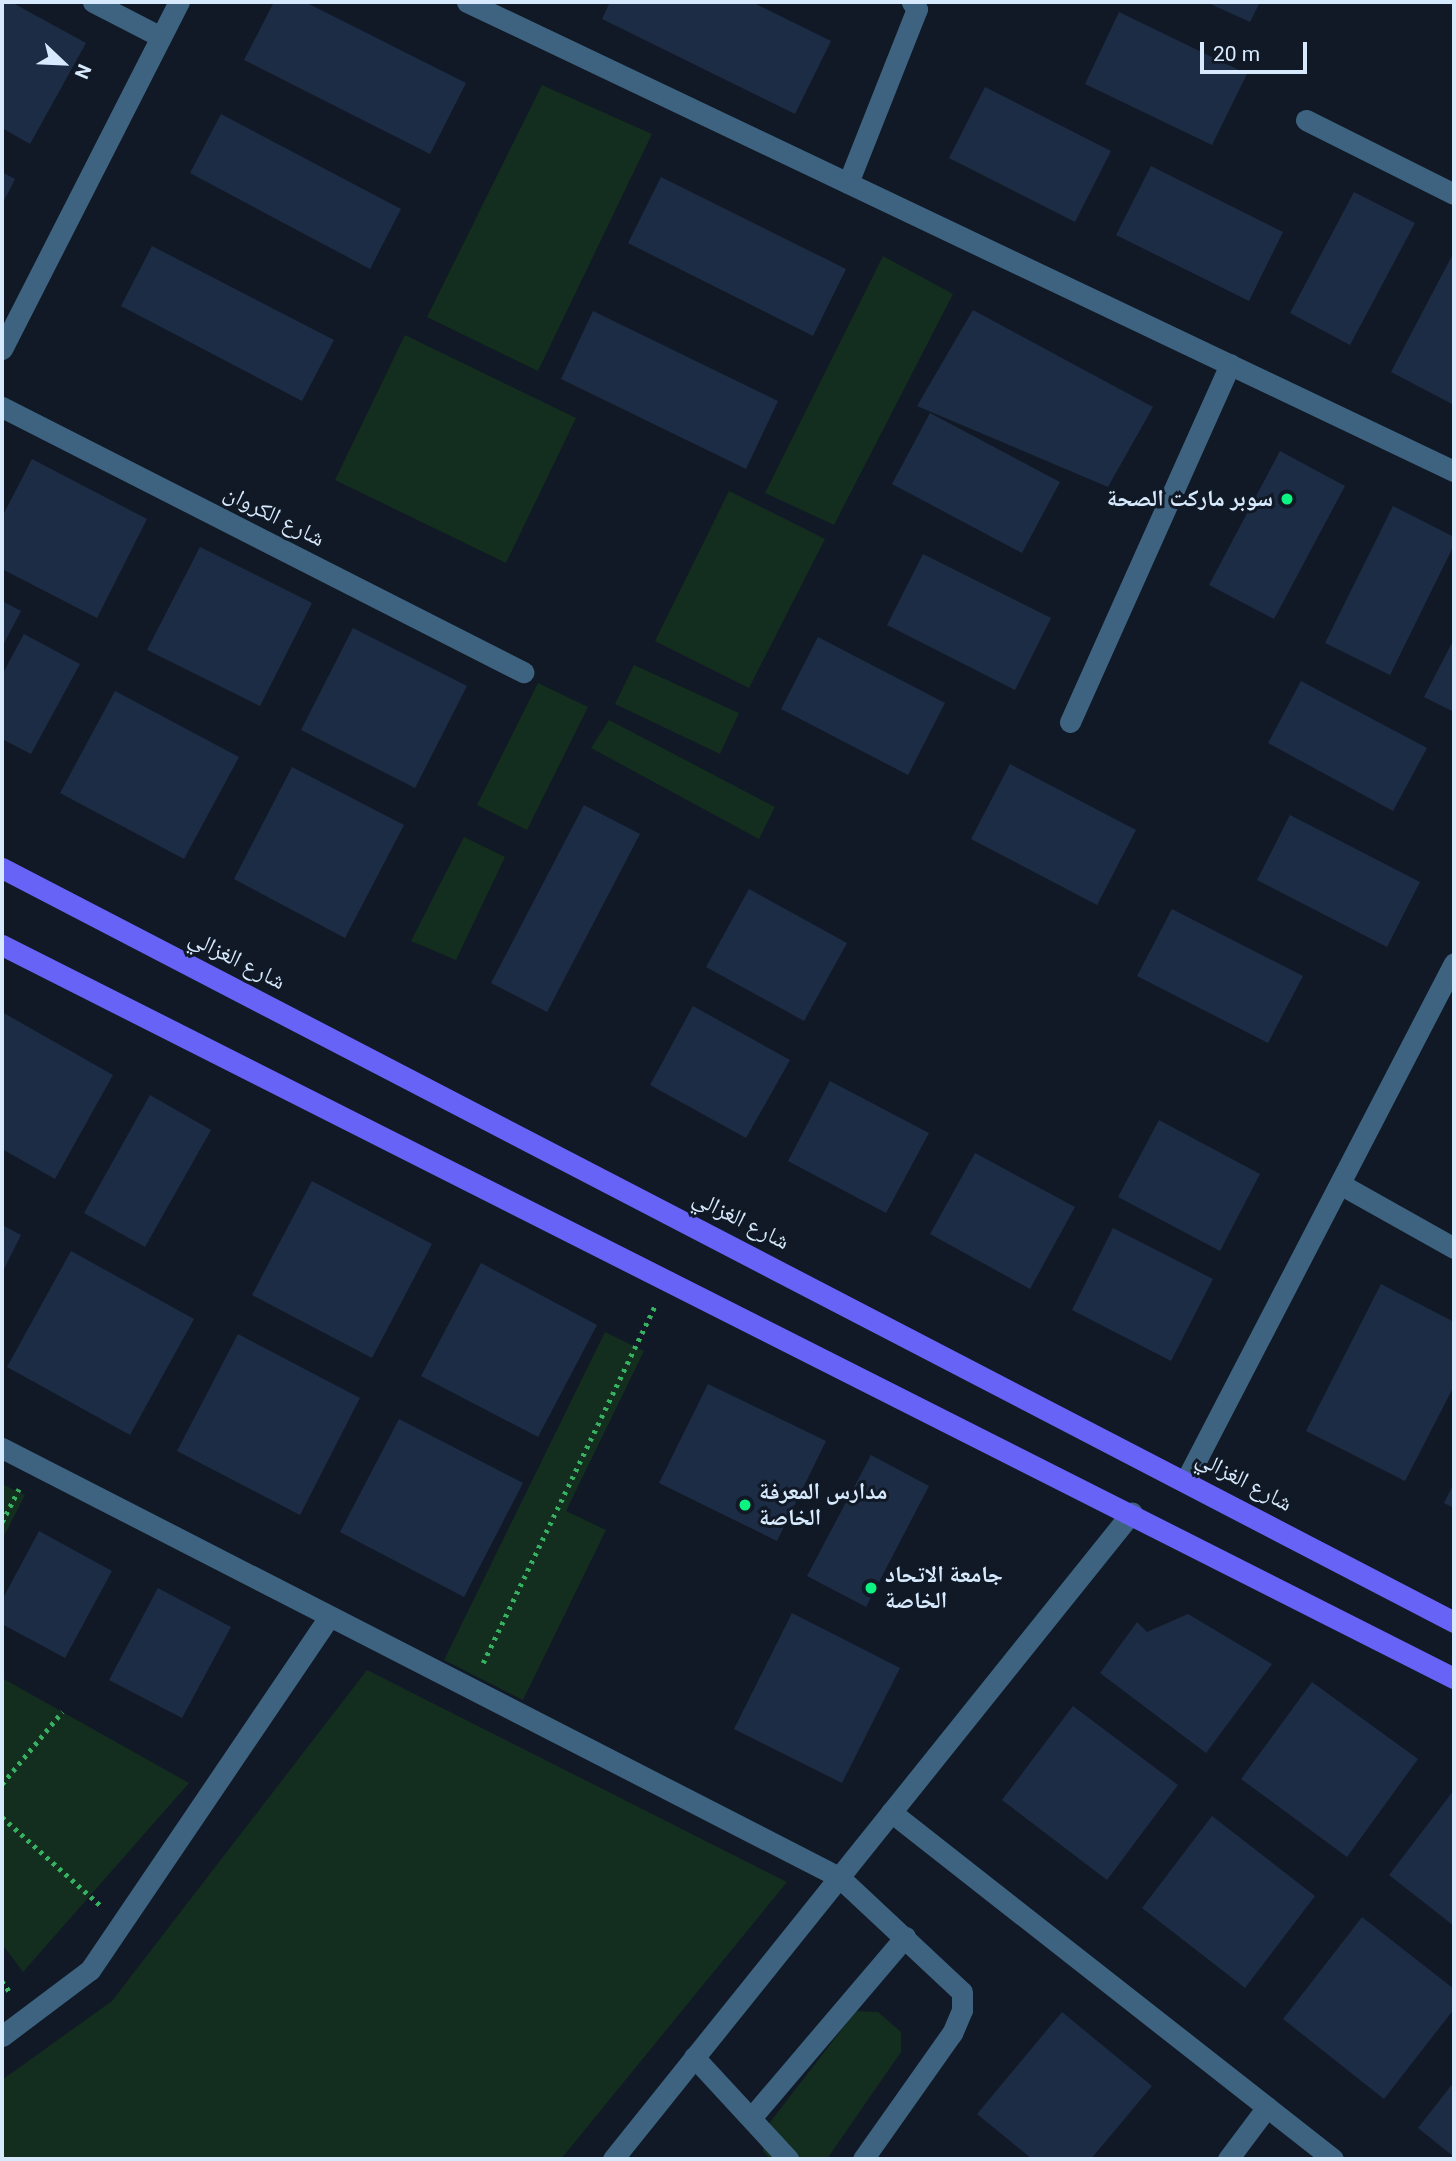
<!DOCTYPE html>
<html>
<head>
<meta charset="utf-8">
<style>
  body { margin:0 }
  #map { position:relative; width:1456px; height:2161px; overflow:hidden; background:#101925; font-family:Roboto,"Noto Naskh Arabic",sans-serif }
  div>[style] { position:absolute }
  .green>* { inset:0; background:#132e1e }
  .building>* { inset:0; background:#1d2c45 }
  .path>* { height:4.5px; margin-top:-2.25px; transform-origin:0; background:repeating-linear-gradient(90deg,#36b161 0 3.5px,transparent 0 8.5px) }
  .minor>* { height:21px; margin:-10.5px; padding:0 10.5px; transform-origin:10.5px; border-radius:10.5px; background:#3e6381 }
  .major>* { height:21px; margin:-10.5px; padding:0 10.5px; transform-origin:10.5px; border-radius:10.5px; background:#6863f7 }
  .dots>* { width:19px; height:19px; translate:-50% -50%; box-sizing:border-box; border:4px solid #101925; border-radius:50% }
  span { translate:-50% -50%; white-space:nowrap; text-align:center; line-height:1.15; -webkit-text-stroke:6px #101925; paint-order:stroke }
  .poi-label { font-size:23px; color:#d6e9fd; font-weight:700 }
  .right { translate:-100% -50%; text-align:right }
  .left { translate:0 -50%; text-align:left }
  .street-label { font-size:23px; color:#d6e9fd }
  .frame { position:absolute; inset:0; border:4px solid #d6e9fd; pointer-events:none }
  .north { position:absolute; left:28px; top:28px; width:70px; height:70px; -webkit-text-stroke:5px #101925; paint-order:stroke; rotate:113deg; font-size:19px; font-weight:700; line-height:28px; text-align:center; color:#d6e9fd }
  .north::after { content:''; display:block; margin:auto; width:24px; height:32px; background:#d6e9fd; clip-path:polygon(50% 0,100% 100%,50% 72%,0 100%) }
  .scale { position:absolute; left:1200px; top:42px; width:107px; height:32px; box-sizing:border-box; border:4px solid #d6e9fd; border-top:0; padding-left:9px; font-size:21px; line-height:24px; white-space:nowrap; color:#d6e9fd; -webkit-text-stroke:5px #101925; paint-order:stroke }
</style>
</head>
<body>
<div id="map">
  <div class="green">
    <i style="clip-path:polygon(542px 85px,652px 134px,538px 371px,427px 317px)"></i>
    <i style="clip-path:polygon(883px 256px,953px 294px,834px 525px,765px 493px)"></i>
    <i style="clip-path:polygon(405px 335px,576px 418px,506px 563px,335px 480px)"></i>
    <i style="clip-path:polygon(729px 491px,825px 539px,749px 688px,655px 641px)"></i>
    <i style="clip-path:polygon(634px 665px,739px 713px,720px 754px,615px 704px)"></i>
    <i style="clip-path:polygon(538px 683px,588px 707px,527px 830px,477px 805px)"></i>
    <i style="clip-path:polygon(609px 720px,775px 807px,759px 839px,591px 748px)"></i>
    <i style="clip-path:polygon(464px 837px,505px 857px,456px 960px,411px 941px)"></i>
    <i style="clip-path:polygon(605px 1332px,644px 1351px,566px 1511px,606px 1530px,523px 1700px,444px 1660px)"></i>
    <i style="clip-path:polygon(2px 1484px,25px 1495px,2px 1540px)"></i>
    <i style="clip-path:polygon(367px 1670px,787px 1882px,561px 2159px,2px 2159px,2px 2080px,112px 2001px)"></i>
    <i style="clip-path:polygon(2px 1678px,189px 1783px,23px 1972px,2px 1944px)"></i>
    <i style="clip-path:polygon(856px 2011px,878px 2012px,901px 2032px,901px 2052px,827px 2159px,770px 2159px,763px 2151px,764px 2130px)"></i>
  </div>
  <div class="building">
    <i style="clip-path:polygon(2px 2px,11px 2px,86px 43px,30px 144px,2px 128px)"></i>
    <i style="clip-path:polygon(274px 2px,305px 2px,466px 83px,430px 154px,244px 60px)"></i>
    <i style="clip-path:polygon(610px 2px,752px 2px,831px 41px,795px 114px,602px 19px)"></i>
    <i style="clip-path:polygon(1206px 2px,1260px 2px,1250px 22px)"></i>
    <i style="clip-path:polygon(1119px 12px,1247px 74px,1212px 145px,1085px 84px)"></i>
    <i style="clip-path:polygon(985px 87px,1111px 151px,1075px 222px,949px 158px)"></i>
    <i style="clip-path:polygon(221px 114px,401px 209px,370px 269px,190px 173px)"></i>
    <i style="clip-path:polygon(1151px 166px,1283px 232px,1249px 301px,1116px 235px)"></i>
    <i style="clip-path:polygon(2px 172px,15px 179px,2px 205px)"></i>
    <i style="clip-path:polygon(661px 177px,846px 269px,813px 336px,628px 243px)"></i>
    <i style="clip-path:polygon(1354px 192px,1415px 223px,1350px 345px,1290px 313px)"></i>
    <i style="clip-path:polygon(152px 246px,334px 340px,302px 401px,121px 306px)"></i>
    <i style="clip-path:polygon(1454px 252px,1454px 400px,1452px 404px,1391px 372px)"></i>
    <i style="clip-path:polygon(973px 310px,1153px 407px,1108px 487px,917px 406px)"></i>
    <i style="clip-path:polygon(593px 311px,778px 401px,746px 469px,561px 379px)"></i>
    <i style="clip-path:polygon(930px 413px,1060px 482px,1022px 553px,892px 484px)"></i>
    <i style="clip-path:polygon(1280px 451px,1345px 486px,1274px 619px,1209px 585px)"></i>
    <i style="clip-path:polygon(32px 459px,147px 519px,97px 618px,2px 569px,2px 517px)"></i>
    <i style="clip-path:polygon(1393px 506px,1454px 537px,1454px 545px,1390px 675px,1325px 643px)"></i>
    <i style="clip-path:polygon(200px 547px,312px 603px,260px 706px,147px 650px)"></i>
    <i style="clip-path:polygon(923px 554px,1051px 618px,1015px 690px,887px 625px)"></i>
    <i style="clip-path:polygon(2px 601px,21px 611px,2px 647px)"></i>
    <i style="clip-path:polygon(353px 628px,467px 686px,415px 788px,301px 730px)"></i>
    <i style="clip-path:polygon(24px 634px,80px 664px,31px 754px,2px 739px,2px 675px)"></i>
    <i style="clip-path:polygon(818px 637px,945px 703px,908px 775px,781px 709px)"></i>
    <i style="clip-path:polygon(1454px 639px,1454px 712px,1424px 697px)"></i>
    <i style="clip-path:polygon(1301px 681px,1427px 748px,1393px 811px,1268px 743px)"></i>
    <i style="clip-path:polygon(115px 691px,239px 757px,184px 859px,60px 793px)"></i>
    <i style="clip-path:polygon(1010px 764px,1136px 830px,1097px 905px,971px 839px)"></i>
    <i style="clip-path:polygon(292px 767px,404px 825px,345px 938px,234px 879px)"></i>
    <i style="clip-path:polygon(584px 805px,640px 834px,547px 1012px,491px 983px)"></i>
    <i style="clip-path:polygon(1290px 815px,1420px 882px,1387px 947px,1257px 880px)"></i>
    <i style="clip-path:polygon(749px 889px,847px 943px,804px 1021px,706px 967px)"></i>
    <i style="clip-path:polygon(1172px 909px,1303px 976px,1268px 1043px,1137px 976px)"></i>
    <i style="clip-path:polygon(693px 1006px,790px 1060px,746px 1138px,650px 1085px)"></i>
    <i style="clip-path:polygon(2px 1012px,113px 1075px,55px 1179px,2px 1149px)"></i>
    <i style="clip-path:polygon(830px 1081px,929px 1133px,886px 1213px,788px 1161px)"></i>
    <i style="clip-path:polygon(150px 1095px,211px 1130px,145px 1247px,84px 1213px)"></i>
    <i style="clip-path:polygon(1159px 1120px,1260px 1174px,1220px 1251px,1118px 1197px)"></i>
    <i style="clip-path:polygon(975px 1153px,1075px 1207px,1030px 1289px,930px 1234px)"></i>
    <i style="clip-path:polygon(312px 1181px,432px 1244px,372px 1358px,252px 1295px)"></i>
    <i style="clip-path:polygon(2px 1225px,21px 1235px,2px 1273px)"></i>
    <i style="clip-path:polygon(1113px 1228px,1213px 1279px,1171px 1361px,1072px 1310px)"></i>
    <i style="clip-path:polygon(71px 1251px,194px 1319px,130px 1435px,7px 1367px)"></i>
    <i style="clip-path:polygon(481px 1263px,597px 1325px,538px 1437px,421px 1376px)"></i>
    <i style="clip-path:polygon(1381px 1284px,1454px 1322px,1454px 1386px,1405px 1481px,1306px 1431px)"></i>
    <i style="clip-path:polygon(238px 1334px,360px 1398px,300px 1515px,177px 1451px)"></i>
    <i style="clip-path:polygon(708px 1384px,826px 1441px,777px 1541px,659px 1483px)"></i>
    <i style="clip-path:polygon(399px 1419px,523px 1483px,464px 1597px,340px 1532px)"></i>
    <i style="clip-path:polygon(871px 1455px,929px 1486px,866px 1607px,807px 1576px)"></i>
    <i style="clip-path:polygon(1454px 1483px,1454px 1508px,1444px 1503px)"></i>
    <i style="clip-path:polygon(39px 1531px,112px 1571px,65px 1658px,2px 1624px,2px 1600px)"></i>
    <i style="clip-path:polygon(158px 1588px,231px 1627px,182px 1718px,109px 1680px)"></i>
    <i style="clip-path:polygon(792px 1613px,900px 1668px,842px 1783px,734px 1729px)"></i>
    <i style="clip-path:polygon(1188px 1614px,1272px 1664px,1206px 1753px,1100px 1673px,1137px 1622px,1147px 1632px)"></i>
    <i style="clip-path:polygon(1312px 1682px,1418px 1759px,1347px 1857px,1241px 1779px)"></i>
    <i style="clip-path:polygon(1073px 1706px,1178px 1785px,1107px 1880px,1002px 1800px)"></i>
    <i style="clip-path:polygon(1454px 1790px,1454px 1926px,1389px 1875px)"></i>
    <i style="clip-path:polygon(1212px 1816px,1315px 1896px,1245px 1988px,1142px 1908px)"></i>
    <i style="clip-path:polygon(1362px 1917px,1454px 1989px,1454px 2009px,1384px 2099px,1283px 2019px)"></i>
    <i style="clip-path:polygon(1062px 2012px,1152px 2086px,1091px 2159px,1032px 2159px,977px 2114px)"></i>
    <i style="clip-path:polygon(1454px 2082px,1454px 2157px,1418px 2128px)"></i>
  </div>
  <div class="path">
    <i style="left:2px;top:1522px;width:37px;rotate:-63deg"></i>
    <i style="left:483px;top:1663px;width:397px;rotate:-64.3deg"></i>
    <i style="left:2px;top:1784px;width:94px;rotate:-50.2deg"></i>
    <i style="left:2px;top:1817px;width:132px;rotate:41.9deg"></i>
    <i style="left:2px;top:1981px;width:16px;rotate:55deg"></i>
  </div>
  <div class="minor">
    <i style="left:93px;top:2px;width:76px;rotate:27.2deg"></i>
    <i style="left:467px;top:2px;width:1093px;rotate:25.42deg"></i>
    <i style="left:1306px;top:120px;width:165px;rotate:26.6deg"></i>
    <i style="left:848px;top:183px;width:187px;rotate:-68.4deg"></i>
    <i style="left:917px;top:9px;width:9px;rotate:-126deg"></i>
    <i style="left:2px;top:349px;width:390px;rotate:-63deg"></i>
    <i style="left:2px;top:407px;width:585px;rotate:26.96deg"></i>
    <i style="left:1070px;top:722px;width:392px;rotate:-65.9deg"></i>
    <i style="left:1340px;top:1184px;width:131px;rotate:29.3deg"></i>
    <i style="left:2px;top:1448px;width:941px;rotate:27.14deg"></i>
    <i style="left:839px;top:1877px;width:168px;rotate:43.1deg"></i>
    <i style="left:962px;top:1992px;width:18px;rotate:90deg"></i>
    <i style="left:962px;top:2010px;width:25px;rotate:113deg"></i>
    <i style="left:952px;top:2033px;width:154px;rotate:125.2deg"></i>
    <i style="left:1186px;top:1480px;width:582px;rotate:-62.6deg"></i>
    <i style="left:891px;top:1812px;width:562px;rotate:38.13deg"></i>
    <i style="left:2px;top:2036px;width:110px;rotate:-36.9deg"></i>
    <i style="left:90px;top:1970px;width:426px;rotate:-55.9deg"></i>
    <i style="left:694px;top:2057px;width:139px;rotate:47.3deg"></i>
    <i style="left:751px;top:2118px;width:238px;rotate:-49.6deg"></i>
    <i style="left:613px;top:2159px;width:829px;rotate:-51.26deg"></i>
    <i style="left:1228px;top:2159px;width:65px;rotate:-53.1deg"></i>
  </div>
  <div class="major">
    <i style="left:2px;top:868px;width:1636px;rotate:27.44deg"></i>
    <i style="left:2px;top:945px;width:1627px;rotate:26.79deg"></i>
  </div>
  <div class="dots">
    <i style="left:1287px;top:499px;background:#0cf382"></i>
    <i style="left:745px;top:1505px;background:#0cf382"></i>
    <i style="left:871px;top:1588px;background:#0cf382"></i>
  </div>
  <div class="poi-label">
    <span class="right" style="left:1273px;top:499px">سوبر ماركت الصحة</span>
    <span class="left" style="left:759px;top:1505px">مدارس المعرفة<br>الخاصة</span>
    <span class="left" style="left:885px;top:1588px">جامعة الاتحاد<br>الخاصة</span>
  </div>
  <div class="street-label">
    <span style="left:274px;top:516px;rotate:27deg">شارع الكروان</span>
    <span style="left:237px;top:960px;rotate:27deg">شارع الغزالي</span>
    <span style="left:741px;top:1220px;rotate:27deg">شارع الغزالي</span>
    <span style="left:1244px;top:1481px;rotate:28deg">شارع الغزالي</span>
  </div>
  <div class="frame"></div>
  <div class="north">N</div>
  <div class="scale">20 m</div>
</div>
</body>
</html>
